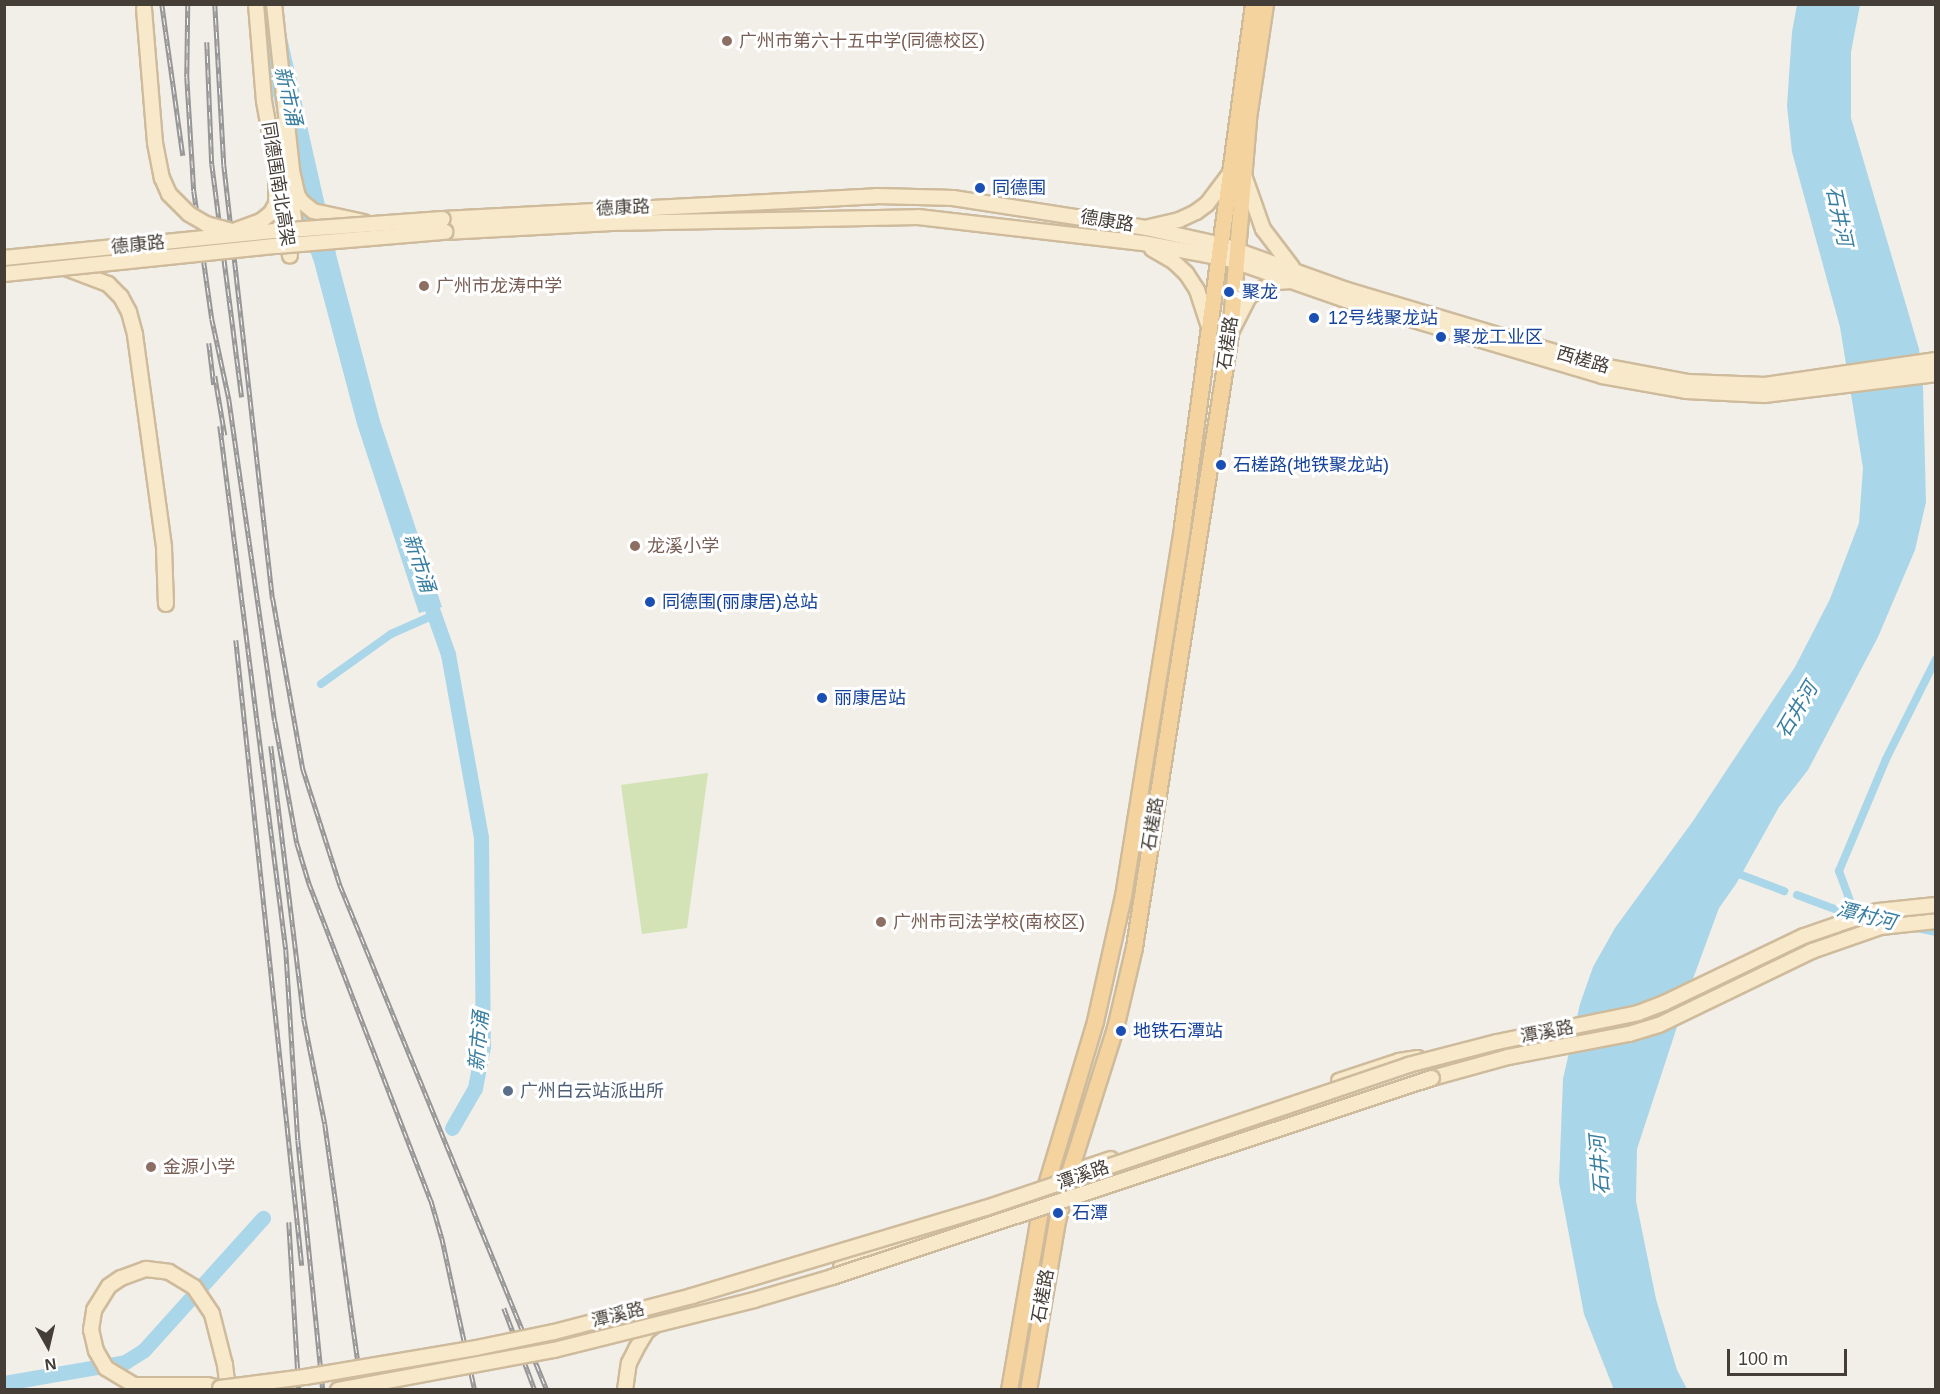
<!DOCTYPE html>
<html>
<head>
<meta charset="utf-8">
<style>
  body { margin:0 }
  #map { position:relative; width:1940px; height:1394px; overflow:hidden; background:#f2eee8; font-family:Arial,"Noto Sans SC",sans-serif }
  div>[style] { position:absolute }
  .green>* { inset:0; background:#d3e3b5 }
  .water>* { inset:0; background:#aad6e9 }
  .canal>* { height:8px; margin:-4px; padding:0 4px; transform-origin:4px; border-radius:4px; background:#aad6e9 }
  .river>* { height:15px; margin:-7.5px; padding:0 7.5px; transform-origin:7.5px; border-radius:7.5px; background:#aad6e9 }
  .roads { filter:drop-shadow(2px 0 #cebb9c) drop-shadow(-2px 0 #cebb9c) drop-shadow(0 2px #cebb9c) drop-shadow(0 -2px #cebb9c) }
  .secondary>* { height:14px; margin:-7px; padding:0 7px; transform-origin:7px; border-radius:7px; background:#f9e9cb }
  .primary>* { height:15px; margin:-7.5px; padding:0 7.5px; transform-origin:7.5px; border-radius:7.5px; background:#f5d39f }
  .rail>* { height:4.5px; margin-top:-2.25px; transform-origin:0; background:repeating-linear-gradient(90deg,#fff 0 7px,#969696 0 14px); box-sizing:border-box; border-block:2px solid #969696 }
  .bridges { filter:drop-shadow(2px 0 #cebb9c) drop-shadow(-2px 0 #cebb9c) drop-shadow(0 2px #cebb9c) drop-shadow(0 -2px #cebb9c) }
  .secondary-bridge>* { height:14px; margin:-7px; padding:0 7px; transform-origin:7px; border-radius:7px; background:#f9e9cb }
  .dots>* { width:16px; height:16px; translate:-50% -50%; box-sizing:border-box; border:3px solid #fff; border-radius:50% }
  span { translate:-50% -50%; white-space:nowrap; text-align:center; line-height:1.15; -webkit-text-stroke:6px #fff; paint-order:stroke }
  .education-label { font-size:18px; color:#785e54 }
  .left { translate:0 -50%; text-align:left }
  .street-label { font-size:18px; color:#453e37 }
  .transit-label { font-size:18px; color:#164399 }
  .service-label { font-size:18px; color:#4e5e75 }
  .water-label { font-size:20px; color:#387ea0; font-style:italic }
  .frame { position:absolute; inset:0; border:6px solid #453e37; pointer-events:none }
  .north { position:absolute; left:18px; top:1316px; width:60px; height:60px; -webkit-text-stroke:4px #fff; paint-order:stroke; rotate:172deg; font-size:16px; font-weight:700; line-height:24px; text-align:center; color:#453e37 }
  .north::after { content:''; display:block; margin:auto; width:21px; height:27px; background:#453e37; clip-path:polygon(50% 0,100% 100%,50% 72%,0 100%) }
  .scale { position:absolute; left:1727px; top:1349px; width:120px; height:27px; box-sizing:border-box; border:3px solid #453e37; border-top:0; padding-left:8px; font-size:18px; line-height:21px; white-space:nowrap; color:#453e37; -webkit-text-stroke:4px #fff; paint-order:stroke }
</style>
</head>
<body>
<div id="map">
  <div class="green">
    <i style="clip-path:polygon(708px 773px,687px 928px,642px 934px,621px 785px)"></i>
  </div>
  <div class="water">
    <i style="clip-path:polygon(262px 5px,283px 5px,284px 24px,337px 258px,380px 421px,442px 607px,419px 613px,357px 424px,314px 262px,297px 216px,267px 64px)"></i>
    <i style="clip-path:polygon(1797px 5px,1860px 5px,1851px 52px,1851px 118px,1919px 349px,1923px 387px,1926px 502px,1915px 550px,1878px 637px,1808px 770px,1779px 807px,1736px 884px,1719px 908px,1690px 987px,1637px 1149px,1636px 1201px,1656px 1299px,1677px 1370px,1687px 1389px,1614px 1390px,1584px 1314px,1559px 1182px,1563px 1079px,1580px 1004px,1593px 967px,1615px 928px,1693px 821px,1795px 667px,1830px 599px,1859px 523px,1863px 468px,1840px 327px,1792px 152px,1787px 106px,1792px 32px)"></i>
  </div>
  <div class="canal">
    <i style="left:321px;top:684px;width:86px;rotate:-35.5deg"></i>
    <i style="left:391px;top:634px;width:47px;rotate:-23.8deg"></i>
    <i style="left:1731px;top:871px;width:57px;rotate:20.7deg"></i>
    <i style="left:1797px;top:895px;width:63px;rotate:20.4deg"></i>
    <i style="left:1856px;top:917px;width:33px;rotate:11deg"></i>
    <i style="left:1856px;top:917px;width:49px;rotate:-110.3deg"></i>
    <i style="left:1839px;top:871px;width:121px;rotate:-67.2deg"></i>
    <i style="left:1886px;top:759px;width:112px;rotate:-63.4deg"></i>
    <i style="left:1912px;top:927px;width:25px;rotate:12deg"></i>
  </div>
  <div class="river">
    <i style="left:426px;top:592px;width:66px;rotate:70.5deg"></i>
    <i style="left:448px;top:654px;width:186px;rotate:79.8deg"></i>
    <i style="left:481px;top:837px;width:209px;rotate:89.5deg"></i>
    <i style="left:483px;top:1046px;width:43px;rotate:100.8deg"></i>
    <i style="left:475px;top:1088px;width:46px;rotate:119.9deg"></i>
    <i style="left:4px;top:1383px;width:123px;rotate:-9.8deg"></i>
    <i style="left:125px;top:1362px;width:22px;rotate:-32deg"></i>
    <i style="left:144px;top:1350px;width:178px;rotate:-48deg"></i>
  </div>
  <div class="roads">
    <div class="secondary">
      <i style="left:256px;top:4px;width:97px;rotate:85.3deg"></i>
      <i style="left:264px;top:101px;width:112px;rotate:79.7deg"></i>
      <i style="left:284px;top:211px;width:45px;rotate:82.4deg"></i>
      <i style="left:274px;top:4px;width:168px;rotate:83.8deg"></i>
      <i style="left:292px;top:171px;width:26px;rotate:77deg"></i>
      <i style="left:298px;top:196px;width:7px;rotate:56deg"></i>
      <i style="left:302px;top:202px;width:14px;rotate:39deg"></i>
      <i style="left:313px;top:211px;width:52px;rotate:12.2deg"></i>
      <i style="left:1245px;top:178px;width:54px;rotate:70.6deg"></i>
      <i style="left:1263px;top:229px;width:48px;rotate:52.7deg"></i>
      <i style="left:291px;top:195px;width:46px;rotate:82.6deg"></i>
      <i style="left:443px;top:219px;width:434px;rotate:-3deg"></i>
      <i style="left:876px;top:196px;width:77px;rotate:1.5deg"></i>
      <i style="left:953px;top:198px;width:195px;rotate:8.8deg"></i>
      <i style="left:1146px;top:228px;width:78px;rotate:12.6deg"></i>
      <i style="left:1222px;top:245px;width:133px;rotate:19.8deg"></i>
      <i style="left:1347px;top:290px;width:266px;rotate:16.6deg"></i>
      <i style="left:1602px;top:366px;width:87px;rotate:10.5deg"></i>
      <i style="left:1688px;top:382px;width:77px;rotate:2.2deg"></i>
      <i style="left:1765px;top:385px;width:173px;rotate:-8.3deg"></i>
      <i style="left:1149px;top:227px;width:31px;rotate:-13deg"></i>
      <i style="left:1179px;top:220px;width:19px;rotate:-25deg"></i>
      <i style="left:1196px;top:212px;width:14px;rotate:-36deg"></i>
      <i style="left:1207px;top:204px;width:36px;rotate:-53deg"></i>
      <i style="left:445px;top:232px;width:167px;rotate:-3.1deg"></i>
      <i style="left:612px;top:223px;width:306px;rotate:-1.1deg"></i>
      <i style="left:918px;top:217px;width:226px;rotate:6.6deg"></i>
      <i style="left:1143px;top:243px;width:86px;rotate:10.7deg"></i>
      <i style="left:1228px;top:259px;width:125px;rotate:19.2deg"></i>
      <i style="left:1346px;top:300px;width:267px;rotate:16.5deg"></i>
      <i style="left:1602px;top:376px;width:85px;rotate:10.1deg"></i>
      <i style="left:1686px;top:391px;width:79px;rotate:2.9deg"></i>
      <i style="left:1765px;top:395px;width:172px;rotate:-7deg"></i>
      <i style="left:1152px;top:249px;width:24px;rotate:30deg"></i>
      <i style="left:1173px;top:261px;width:18px;rotate:43deg"></i>
      <i style="left:1186px;top:273px;width:20px;rotate:57deg"></i>
      <i style="left:1197px;top:290px;width:36px;rotate:72deg"></i>
      <i style="left:68px;top:269px;width:43px;rotate:20.6deg"></i>
      <i style="left:108px;top:284px;width:18px;rotate:45deg"></i>
      <i style="left:121px;top:297px;width:17px;rotate:62deg"></i>
      <i style="left:129px;top:312px;width:24px;rotate:75deg"></i>
      <i style="left:135px;top:335px;width:215px;rotate:82.2deg"></i>
      <i style="left:164px;top:548px;width:56px;rotate:88deg"></i>
      <i style="left:1232px;top:330px;width:38px;rotate:-63deg"></i>
      <i style="left:1249px;top:296px;width:31px;rotate:-27deg"></i>
      <i style="left:1277px;top:282px;width:14px;rotate:-4deg"></i>
      <i style="left:1432px;top:1078px;width:79px;rotate:-15.4deg"></i>
      <i style="left:1508px;top:1057px;width:123px;rotate:-10.8deg"></i>
      <i style="left:1629px;top:1034px;width:31px;rotate:-17deg"></i>
      <i style="left:1659px;top:1025px;width:170px;rotate:-25.8deg"></i>
      <i style="left:1812px;top:951px;width:73px;rotate:-19.2deg"></i>
      <i style="left:1881px;top:927px;width:55px;rotate:-6.2deg"></i>
      <i style="left:1339px;top:1081px;width:63px;rotate:-18.4deg"></i>
      <i style="left:1399px;top:1061px;width:19px;rotate:-9deg"></i>
      <i style="left:1069px;top:1173px;width:44px;rotate:-18.4deg"></i>
      <i style="left:841px;top:1267px;width:128px;rotate:-18.7deg"></i>
      <i style="left:962px;top:1226px;width:21px;rotate:-8deg"></i>
      <i style="left:220px;top:1388px;width:13px;rotate:-167deg"></i>
      <i style="left:207px;top:1385px;width:73px;rotate:180deg"></i>
      <i style="left:134px;top:1385px;width:33px;rotate:-149deg"></i>
      <i style="left:106px;top:1368px;width:20px;rotate:-120deg"></i>
      <i style="left:96px;top:1351px;width:22px;rotate:-103deg"></i>
      <i style="left:91px;top:1330px;width:20px;rotate:-81deg"></i>
      <i style="left:94px;top:1310px;width:28px;rotate:-58deg"></i>
      <i style="left:109px;top:1286px;width:14px;rotate:-34deg"></i>
      <i style="left:121px;top:1278px;width:27px;rotate:-20deg"></i>
      <i style="left:146px;top:1269px;width:23px;rotate:7deg"></i>
      <i style="left:169px;top:1272px;width:29px;rotate:31deg"></i>
      <i style="left:194px;top:1287px;width:32px;rotate:56deg"></i>
      <i style="left:212px;top:1314px;width:53px;rotate:75.7deg"></i>
      <i style="left:225px;top:1365px;width:25px;rotate:83deg"></i>
      <i style="left:625px;top:1390px;width:27px;rotate:-82deg"></i>
      <i style="left:629px;top:1363px;width:16px;rotate:-63deg"></i>
      <i style="left:636px;top:1349px;width:21px;rotate:-59deg"></i>
      <i style="left:647px;top:1331px;width:15px;rotate:-37deg"></i>
    </div>
    <div class="primary">
      <i style="left:1009px;top:1390px;width:195px;rotate:-80.2deg"></i>
      <i style="left:1042px;top:1198px;width:185px;rotate:-73.3deg"></i>
      <i style="left:1095px;top:1021px;width:128px;rotate:-77.4deg"></i>
      <i style="left:1123px;top:896px;width:375px;rotate:-80.9deg"></i>
      <i style="left:1182px;top:526px;width:527px;rotate:-82.25deg"></i>
      <i style="left:1028px;top:1390px;width:171px;rotate:-80.3deg"></i>
      <i style="left:1057px;top:1221px;width:49px;rotate:-76deg"></i>
      <i style="left:1069px;top:1173px;width:152px;rotate:-72.4deg"></i>
      <i style="left:1115px;top:1028px;width:83px;rotate:-76.8deg"></i>
      <i style="left:1134px;top:947px;width:620px;rotate:-81.1deg"></i>
      <i style="left:1230px;top:334px;width:217px;rotate:-85.2deg"></i>
      <i style="left:1248px;top:118px;width:115px;rotate:-81.5deg"></i>
    </div>
  </div>
  <div class="rail">
    <i style="left:162px;top:4px;width:153px;rotate:82.1deg"></i>
    <i style="left:188px;top:4px;width:73px;rotate:90.8deg"></i>
    <i style="left:187px;top:77px;width:114px;rotate:86.5deg"></i>
    <i style="left:194px;top:191px;width:129px;rotate:82deg"></i>
    <i style="left:212px;top:319px;width:82px;rotate:78deg"></i>
    <i style="left:229px;top:399px;width:325px;rotate:81.9deg"></i>
    <i style="left:275px;top:721px;width:124px;rotate:79.8deg"></i>
    <i style="left:297px;top:843px;width:42px;rotate:73.3deg"></i>
    <i style="left:309px;top:883px;width:340px;rotate:69deg"></i>
    <i style="left:431px;top:1200px;width:40px;rotate:74deg"></i>
    <i style="left:442px;top:1238px;width:156px;rotate:77.8deg"></i>
    <i style="left:215px;top:4px;width:161px;rotate:86.8deg"></i>
    <i style="left:224px;top:165px;width:437px;rotate:83.6deg"></i>
    <i style="left:273px;top:599px;width:173px;rotate:80deg"></i>
    <i style="left:303px;top:769px;width:122px;rotate:72.3deg"></i>
    <i style="left:340px;top:885px;width:546px;rotate:67.71deg"></i>
    <i style="left:207px;top:42px;width:122px;rotate:87.7deg"></i>
    <i style="left:212px;top:164px;width:235px;rotate:82.7deg"></i>
    <i style="left:209px;top:343px;width:42px;rotate:83.2deg"></i>
    <i style="left:215px;top:376px;width:60px;rotate:80.4deg"></i>
    <i style="left:220px;top:426px;width:528px;rotate:82.82deg"></i>
    <i style="left:286px;top:950px;width:190px;rotate:86.4deg"></i>
    <i style="left:298px;top:1140px;width:251px;rotate:84.3deg"></i>
    <i style="left:236px;top:640px;width:629px;rotate:83.98deg"></i>
    <i style="left:271px;top:746px;width:275px;rotate:83.1deg"></i>
    <i style="left:304px;top:1019px;width:107px;rotate:78.7deg"></i>
    <i style="left:325px;top:1124px;width:269px;rotate:82.1deg"></i>
    <i style="left:289px;top:1222px;width:168px;rotate:86.6deg"></i>
    <i style="left:504px;top:1308px;width:88px;rotate:69.3deg"></i>
  </div>
  <div class="bridges">
    <div class="secondary-bridge">
      <i style="left:144px;top:9px;width:134px;rotate:85.3deg"></i>
      <i style="left:155px;top:143px;width:36px;rotate:79deg"></i>
      <i style="left:162px;top:178px;width:17px;rotate:66deg"></i>
      <i style="left:169px;top:194px;width:28px;rotate:45deg"></i>
      <i style="left:189px;top:214px;width:20px;rotate:30deg"></i>
      <i style="left:206px;top:224px;width:27px;rotate:15deg"></i>
      <i style="left:236px;top:230px;width:27px;rotate:-20deg"></i>
      <i style="left:261px;top:221px;width:13px;rotate:-39deg"></i>
      <i style="left:271px;top:213px;width:10px;rotate:-61deg"></i>
      <i style="left:276px;top:204px;width:24px;rotate:-90deg"></i>
      <i style="left:4px;top:258px;width:273px;rotate:-5.7deg"></i>
      <i style="left:276px;top:231px;width:167px;rotate:-4.1deg"></i>
      <i style="left:4px;top:274px;width:274px;rotate:-5.9deg"></i>
      <i style="left:277px;top:246px;width:169px;rotate:-4.8deg"></i>
      <i style="left:220px;top:1388px;width:86px;rotate:-7.4deg"></i>
      <i style="left:305px;top:1377px;width:173px;rotate:-9.6deg"></i>
      <i style="left:476px;top:1348px;width:80px;rotate:-11.6deg"></i>
      <i style="left:554px;top:1332px;width:143px;rotate:-14.6deg"></i>
      <i style="left:692px;top:1296px;width:307px;rotate:-16.7deg"></i>
      <i style="left:986px;top:1208px;width:446px;rotate:-18.7deg"></i>
      <i style="left:1408px;top:1065px;width:92px;rotate:-14.5deg"></i>
      <i style="left:1497px;top:1042px;width:144px;rotate:-11.6deg"></i>
      <i style="left:1638px;top:1013px;width:28px;rotate:-21deg"></i>
      <i style="left:1664px;top:1003px;width:155px;rotate:-25.6deg"></i>
      <i style="left:1804px;top:936px;width:36px;rotate:-19deg"></i>
      <i style="left:1838px;top:924px;width:42px;rotate:-18deg"></i>
      <i style="left:1878px;top:911px;width:58px;rotate:-5.9deg"></i>
      <i style="left:338px;top:1390px;width:220px;rotate:-10.5deg"></i>
      <i style="left:554px;top:1350px;width:206px;rotate:-14deg"></i>
      <i style="left:754px;top:1300px;width:81px;rotate:-16.4deg"></i>
      <i style="left:832px;top:1277px;width:632px;rotate:-18.35deg"></i>
    </div>
  </div>
  <div class="dots">
    <i style="left:727px;top:41px;background:#8d6e63"></i>
    <i style="left:980px;top:188px;background:#1a4fb4"></i>
    <i style="left:424px;top:286px;background:#8d6e63"></i>
    <i style="left:1229px;top:292px;background:#1a4fb4"></i>
    <i style="left:1314px;top:318px;background:#1a4fb4"></i>
    <i style="left:1441px;top:337px;background:#1a4fb4"></i>
    <i style="left:1221px;top:465px;background:#1a4fb4"></i>
    <i style="left:635px;top:546px;background:#8d6e63"></i>
    <i style="left:650px;top:602px;background:#1a4fb4"></i>
    <i style="left:822px;top:698px;background:#1a4fb4"></i>
    <i style="left:881px;top:922px;background:#8d6e63"></i>
    <i style="left:1121px;top:1031px;background:#1a4fb4"></i>
    <i style="left:508px;top:1091px;background:#5c6f8a"></i>
    <i style="left:151px;top:1167px;background:#8d6e63"></i>
    <i style="left:1058px;top:1213px;background:#1a4fb4"></i>
  </div>
  <div class="education-label">
    <span class="left" style="left:739px;top:41px">广州市第六十五中学(同德校区)</span>
    <span class="left" style="left:436px;top:286px">广州市龙涛中学</span>
    <span class="left" style="left:647px;top:546px">龙溪小学</span>
    <span class="left" style="left:893px;top:922px">广州市司法学校(南校区)</span>
    <span class="left" style="left:163px;top:1167px">金源小学</span>
  </div>
  <div class="street-label">
    <span style="left:278px;top:184px;rotate:81deg">同德围南北高架</span>
    <span style="left:623px;top:208px;rotate:-3deg">德康路</span>
    <span style="left:1107px;top:221px;rotate:9deg">德康路</span>
    <span style="left:138px;top:245px;rotate:-6deg">德康路</span>
    <span style="left:1228px;top:343px;rotate:-82deg">石槎路</span>
    <span style="left:1583px;top:360px;rotate:16deg">西槎路</span>
    <span style="left:1153px;top:824px;rotate:-81deg">石槎路</span>
    <span style="left:1547px;top:1032px;rotate:-11deg">潭溪路</span>
    <span style="left:1083px;top:1175px;rotate:-19deg">潭溪路</span>
    <span style="left:1043px;top:1296px;rotate:-80deg">石槎路</span>
    <span style="left:618px;top:1315px;rotate:-14deg">潭溪路</span>
  </div>
  <div class="transit-label">
    <span class="left" style="left:992px;top:188px">同德围</span>
    <span class="left" style="left:1242px;top:292px">聚龙</span>
    <span class="left" style="left:1328px;top:318px">12号线聚龙站</span>
    <span class="left" style="left:1453px;top:337px">聚龙工业区</span>
    <span class="left" style="left:1233px;top:465px">石槎路(地铁聚龙站)</span>
    <span class="left" style="left:662px;top:602px">同德围(丽康居)总站</span>
    <span class="left" style="left:834px;top:698px">丽康居站</span>
    <span class="left" style="left:1133px;top:1031px">地铁石潭站</span>
    <span class="left" style="left:1072px;top:1213px">石潭</span>
  </div>
  <div class="service-label">
    <span class="left" style="left:520px;top:1091px">广州白云站派出所</span>
  </div>
  <div class="water-label">
    <span style="left:288px;top:96px;rotate:77deg">新市涌</span>
    <span style="left:1839px;top:216px;rotate:78deg">石井河</span>
    <span style="left:419px;top:563px;rotate:72deg">新市涌</span>
    <span style="left:1797px;top:710px;rotate:-59deg">石井河</span>
    <span style="left:1866px;top:916px;rotate:14deg">潭村河</span>
    <span style="left:479px;top:1041px;rotate:-85deg">新市涌</span>
    <span style="left:1600px;top:1165px;rotate:-95deg">石井河</span>
  </div>
  <div class="frame"></div>
  <div class="north">N</div>
  <div class="scale">100 m</div>
</div>
</body>
</html>
